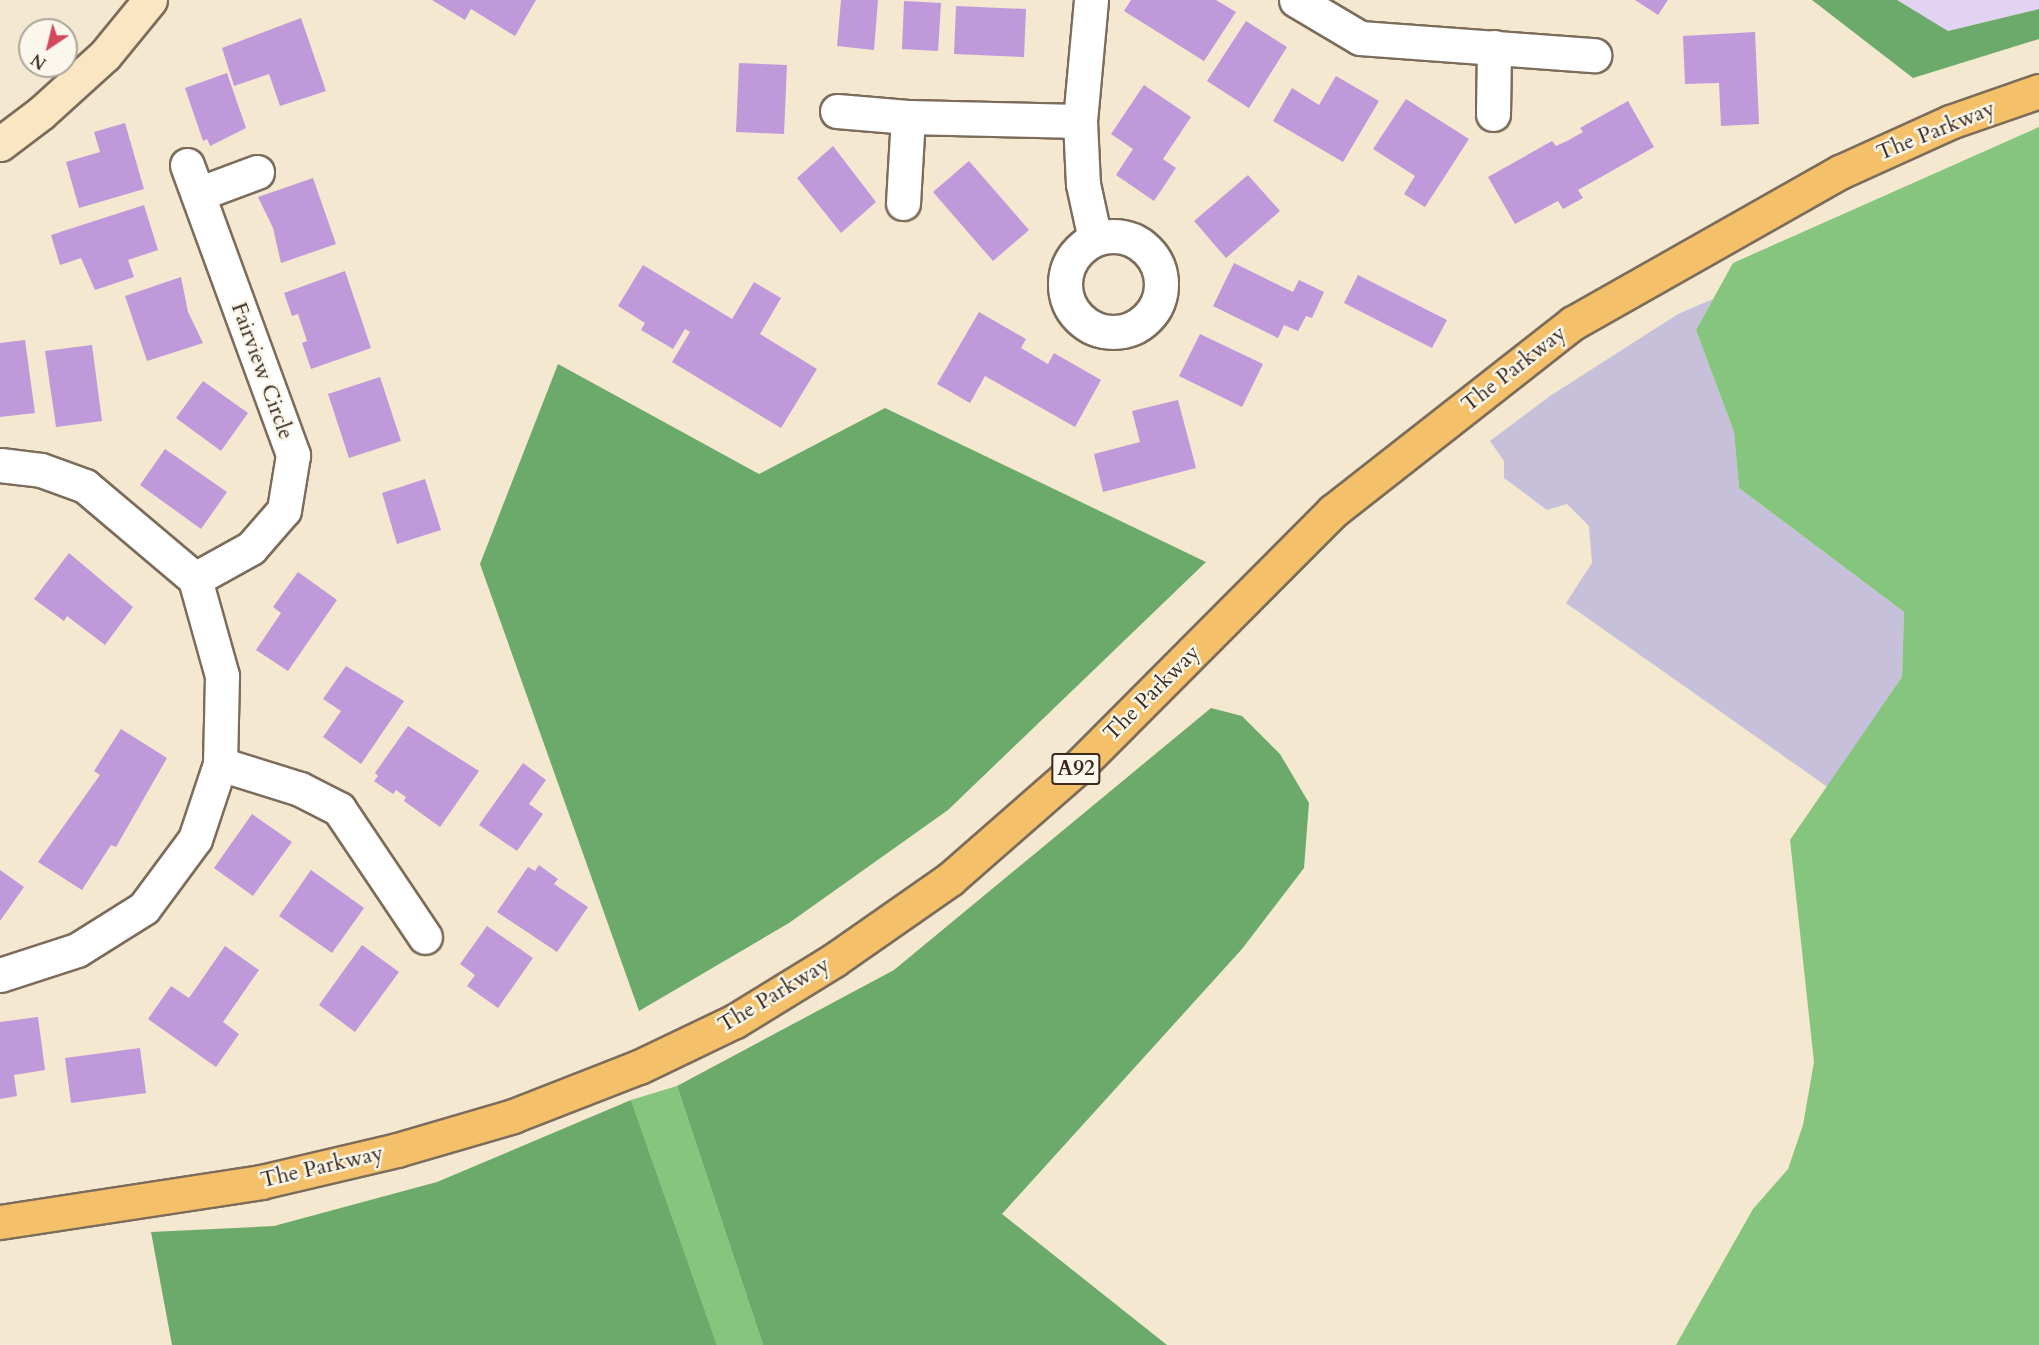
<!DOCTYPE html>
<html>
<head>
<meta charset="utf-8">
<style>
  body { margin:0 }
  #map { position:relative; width:2039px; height:1345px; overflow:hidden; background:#f4e8d0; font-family:Cardo,serif }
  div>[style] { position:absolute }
  .built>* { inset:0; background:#e3d3f2 }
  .industrial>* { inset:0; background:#c6c0da }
  .green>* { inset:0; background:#85c57d }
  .forest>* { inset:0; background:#6caa6c }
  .building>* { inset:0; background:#c099da }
  .roads { filter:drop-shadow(2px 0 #7c6c5c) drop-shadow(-2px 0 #7c6c5c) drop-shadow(0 2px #7c6c5c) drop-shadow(0 -2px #7c6c5c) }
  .street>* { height:33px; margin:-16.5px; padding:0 16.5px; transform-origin:16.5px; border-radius:16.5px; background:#fff }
  .street>.ring { margin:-16.5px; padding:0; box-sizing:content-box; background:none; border:33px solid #fff; border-radius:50% }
  .secondary>* { height:33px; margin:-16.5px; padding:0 16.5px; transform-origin:16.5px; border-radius:16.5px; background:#fbe6c3 }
  .primary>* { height:33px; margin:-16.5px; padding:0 16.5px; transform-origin:16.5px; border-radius:16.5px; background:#f4c16a }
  span { translate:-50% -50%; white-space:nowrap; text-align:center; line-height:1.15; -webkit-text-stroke:5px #fbf7ec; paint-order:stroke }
  .shield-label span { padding:2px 4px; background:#fbf7ec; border:2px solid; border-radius:4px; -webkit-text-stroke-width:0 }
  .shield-label { font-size:21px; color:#3b2a1e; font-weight:700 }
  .street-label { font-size:22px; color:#3b2a1e }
  .north { position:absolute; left:18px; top:18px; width:60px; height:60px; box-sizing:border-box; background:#fbf7ec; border:2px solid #aea59a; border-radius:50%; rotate:215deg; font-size:16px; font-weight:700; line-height:24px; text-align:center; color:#3b2a1e }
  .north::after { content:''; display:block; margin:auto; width:21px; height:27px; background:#d1495b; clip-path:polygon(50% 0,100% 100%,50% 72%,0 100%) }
</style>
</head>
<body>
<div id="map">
  <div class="built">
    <i style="clip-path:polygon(1897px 0,2039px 0,2039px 9px,1947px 31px)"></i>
  </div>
  <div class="industrial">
    <i style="clip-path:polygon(1713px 299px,1696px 330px,1734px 432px,1739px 488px,1904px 612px,1902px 677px,1829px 788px,1566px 603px,1592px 563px,1589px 526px,1567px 504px,1547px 510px,1504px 478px,1504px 461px,1490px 441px,1550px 396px,1678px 314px)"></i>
  </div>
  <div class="green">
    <i style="clip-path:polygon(2039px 127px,2039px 1345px,1676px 1345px,1753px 1209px,1788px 1169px,1803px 1125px,1814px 1062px,1790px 840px,1902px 677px,1904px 612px,1739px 488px,1734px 432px,1696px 330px,1733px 263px)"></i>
    <i style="clip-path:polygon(677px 1086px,763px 1345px,717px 1345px,631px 1100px)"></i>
  </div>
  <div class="forest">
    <i style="clip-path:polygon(1812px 0,1897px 0,1948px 31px,2039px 9px,2039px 39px,1913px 78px)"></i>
    <i style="clip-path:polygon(558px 364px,759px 474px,885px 408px,1206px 562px,948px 810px,789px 923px,639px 1011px,480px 564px)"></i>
    <i style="clip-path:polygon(1211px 708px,1242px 716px,1280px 754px,1309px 803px,1304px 868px,1242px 949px,1002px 1214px,1167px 1345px,763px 1345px,677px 1086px,894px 970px)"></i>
    <i style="clip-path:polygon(631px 1100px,717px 1345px,172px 1345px,151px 1232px,274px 1226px,437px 1182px)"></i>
  </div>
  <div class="building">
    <i style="clip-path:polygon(432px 0,536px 0,515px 36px,471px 9px,465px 20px)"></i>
    <i style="clip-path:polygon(841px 0,878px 0,874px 50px,837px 46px)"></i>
    <i style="clip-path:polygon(1131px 0,1216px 0,1236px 12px,1204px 61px,1124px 11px)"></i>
    <i style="clip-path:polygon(1635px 0,1668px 0,1658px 15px)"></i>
    <i style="clip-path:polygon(904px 1px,941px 3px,938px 51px,902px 49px)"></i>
    <i style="clip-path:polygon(956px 6px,1026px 9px,1024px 57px,954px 54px)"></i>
    <i style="clip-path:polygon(301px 18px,326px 91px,280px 106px,269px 74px,234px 86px,222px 48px)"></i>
    <i style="clip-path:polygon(1246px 21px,1287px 47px,1249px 108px,1207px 81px)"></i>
    <i style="clip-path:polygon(1755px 32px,1759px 124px,1721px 126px,1719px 83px,1685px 84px,1683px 36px)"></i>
    <i style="clip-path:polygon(739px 63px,787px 65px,784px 134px,736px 132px)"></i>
    <i style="clip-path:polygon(227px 73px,246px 128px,210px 146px,207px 139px,203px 141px,185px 88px)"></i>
    <i style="clip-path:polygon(1336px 76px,1379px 101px,1343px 162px,1273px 121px,1292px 88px,1319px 105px)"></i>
    <i style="clip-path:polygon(1144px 85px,1191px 117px,1163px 159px,1176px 168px,1154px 201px,1116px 175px,1133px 149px,1111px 134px)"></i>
    <i style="clip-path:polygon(1406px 99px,1469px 139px,1425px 207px,1404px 194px,1415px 176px,1373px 149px)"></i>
    <i style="clip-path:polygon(1628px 101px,1654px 147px,1578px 190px,1583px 198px,1563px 209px,1558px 201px,1515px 224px,1488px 177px,1552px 141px,1556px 146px,1569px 140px,1583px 132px,1580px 128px)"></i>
    <i style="clip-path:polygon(125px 123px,144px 189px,79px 208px,66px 162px,100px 152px,94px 132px)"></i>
    <i style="clip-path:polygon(833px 146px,876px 202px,841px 233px,797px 178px)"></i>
    <i style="clip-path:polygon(969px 161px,1029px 230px,993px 261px,933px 192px)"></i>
    <i style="clip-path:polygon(1248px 175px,1280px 211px,1226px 258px,1194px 221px)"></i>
    <i style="clip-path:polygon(313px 178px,336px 244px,281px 263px,273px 228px,258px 197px)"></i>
    <i style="clip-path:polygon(144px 205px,158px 250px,128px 260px,134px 277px,95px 290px,81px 258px,60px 265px,51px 235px)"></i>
    <i style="clip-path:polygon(1234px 263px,1293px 292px,1299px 280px,1324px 292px,1312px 318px,1306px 316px,1298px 331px,1284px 325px,1278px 338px,1213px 306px)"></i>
    <i style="clip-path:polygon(643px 265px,732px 319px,754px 282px,781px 298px,760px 334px,817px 369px,781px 428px,672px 362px,690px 332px,685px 329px,673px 349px,641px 330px,645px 323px,618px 306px)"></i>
    <i style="clip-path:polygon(345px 271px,371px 348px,311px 369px,302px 343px,307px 341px,298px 314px,292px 316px,284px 293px)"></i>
    <i style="clip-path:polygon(1358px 275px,1447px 320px,1432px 348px,1344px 303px)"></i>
    <i style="clip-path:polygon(181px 277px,188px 312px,203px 343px,147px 361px,125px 296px)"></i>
    <i style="clip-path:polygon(979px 312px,1026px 339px,1021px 348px,1048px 364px,1054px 353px,1101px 380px,1075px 427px,985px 376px,970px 403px,937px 384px)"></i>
    <i style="clip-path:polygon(1200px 334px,1263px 364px,1242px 407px,1179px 376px)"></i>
    <i style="clip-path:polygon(25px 340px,35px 413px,0 417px,0 343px)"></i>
    <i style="clip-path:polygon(92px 345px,102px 421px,56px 427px,45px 351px)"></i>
    <i style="clip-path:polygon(380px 377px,401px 441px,349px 458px,328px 394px)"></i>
    <i style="clip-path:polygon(203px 381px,248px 413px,221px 451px,176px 418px)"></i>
    <i style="clip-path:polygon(1178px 400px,1196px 468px,1103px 492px,1094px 454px,1140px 442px,1132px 411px)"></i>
    <i style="clip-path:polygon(165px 449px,227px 492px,201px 529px,140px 485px)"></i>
    <i style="clip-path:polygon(425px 479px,441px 530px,397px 544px,382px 493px)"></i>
    <i style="clip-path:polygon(69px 553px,133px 607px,105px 645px,67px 616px,64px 621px,34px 599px)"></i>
    <i style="clip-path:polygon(298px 572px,337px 600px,288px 671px,256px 650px,281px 613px,273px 607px)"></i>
    <i style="clip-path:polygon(346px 666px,404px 701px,361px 764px,323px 737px,341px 711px,323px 699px)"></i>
    <i style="clip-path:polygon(408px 726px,479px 771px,440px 827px,404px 801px,406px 797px,396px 790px,393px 794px,374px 781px,378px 776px,375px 773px)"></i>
    <i style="clip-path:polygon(121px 729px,167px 758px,116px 847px,111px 845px,82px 890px,38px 862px,100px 775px,94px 771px)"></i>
    <i style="clip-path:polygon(523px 763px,546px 780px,529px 804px,543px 814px,517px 851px,479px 825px)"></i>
    <i style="clip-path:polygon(252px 814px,292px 842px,253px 896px,214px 868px)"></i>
    <i style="clip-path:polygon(539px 865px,558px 879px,554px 884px,588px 907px,557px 952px,497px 912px,528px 867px,535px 871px)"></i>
    <i style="clip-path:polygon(0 870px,24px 887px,0 921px)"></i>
    <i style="clip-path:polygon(311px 870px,364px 908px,332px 953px,279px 916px)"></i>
    <i style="clip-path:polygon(487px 926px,533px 958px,498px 1008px,467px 986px,475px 975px,460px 964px)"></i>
    <i style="clip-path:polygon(362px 945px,399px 972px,355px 1032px,319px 1005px)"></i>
    <i style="clip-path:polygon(225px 946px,259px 970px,223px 1022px,239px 1034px,216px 1067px,148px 1019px,171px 986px,189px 998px)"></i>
    <i style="clip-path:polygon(38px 1017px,45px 1070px,14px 1075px,17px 1096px,0 1099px,0 1022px)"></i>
    <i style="clip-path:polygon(140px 1048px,146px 1093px,71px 1103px,65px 1058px)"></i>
  </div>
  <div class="roads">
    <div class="street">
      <i style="left:1091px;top:0;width:121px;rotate:95.2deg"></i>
      <i style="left:1080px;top:121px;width:63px;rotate:87.3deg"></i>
      <i style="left:1083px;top:184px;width:56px;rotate:77.7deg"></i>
      <i style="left:1296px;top:0;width:74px;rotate:30.7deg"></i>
      <i style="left:1360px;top:38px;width:235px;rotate:4.2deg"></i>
      <i style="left:837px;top:111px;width:71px;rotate:4.8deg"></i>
      <i style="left:908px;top:117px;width:172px;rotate:1.3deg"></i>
      <i style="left:1493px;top:114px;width:67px;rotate:-89.1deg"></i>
      <i style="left:187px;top:165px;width:309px;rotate:69.9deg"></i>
      <i style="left:293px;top:455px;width:56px;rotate:99.3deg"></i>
      <i style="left:284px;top:510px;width:50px;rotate:131deg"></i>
      <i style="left:251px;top:548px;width:64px;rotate:151deg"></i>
      <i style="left:198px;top:194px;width:63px;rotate:-20.4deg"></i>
      <i style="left:903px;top:203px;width:86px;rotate:-86.7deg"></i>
      <i class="ring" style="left:1065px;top:236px;width:63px;height:63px"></i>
      <i style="left:0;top:465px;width:41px;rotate:7deg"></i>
      <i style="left:41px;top:470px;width:47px;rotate:20deg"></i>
      <i style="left:85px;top:486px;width:144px;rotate:40.2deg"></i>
      <i style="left:195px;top:579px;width:101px;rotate:74.4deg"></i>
      <i style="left:222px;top:676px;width:88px;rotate:91.3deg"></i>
      <i style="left:220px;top:764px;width:79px;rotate:108.4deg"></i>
      <i style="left:195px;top:839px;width:86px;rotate:126.5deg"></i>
      <i style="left:144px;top:908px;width:79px;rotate:147.9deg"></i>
      <i style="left:77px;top:950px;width:81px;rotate:162deg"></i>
      <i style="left:220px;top:764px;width:84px;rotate:17.4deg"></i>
      <i style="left:300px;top:789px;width:44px;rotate:27.1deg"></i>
      <i style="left:339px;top:809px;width:154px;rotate:56.1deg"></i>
    </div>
    <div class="secondary">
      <i style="left:0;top:144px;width:51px;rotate:-37.1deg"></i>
      <i style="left:41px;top:113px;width:86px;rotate:-42.2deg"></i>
      <i style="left:105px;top:55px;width:71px;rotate:-50.7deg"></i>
    </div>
    <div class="primary">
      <i style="left:0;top:1222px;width:264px;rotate:-8.7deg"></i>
      <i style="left:261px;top:1182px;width:140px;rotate:-13.2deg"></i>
      <i style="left:397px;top:1150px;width:121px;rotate:-16.3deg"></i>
      <i style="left:513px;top:1116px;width:135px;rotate:-21.3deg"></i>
      <i style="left:639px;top:1067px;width:106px;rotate:-25.6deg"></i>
      <i style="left:735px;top:1021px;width:116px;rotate:-31.6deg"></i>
      <i style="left:834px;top:960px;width:141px;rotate:-34.9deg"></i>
      <i style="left:950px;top:879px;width:169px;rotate:-41.2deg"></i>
      <i style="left:1077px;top:768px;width:363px;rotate:-45.1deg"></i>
      <i style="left:1333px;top:511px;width:305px;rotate:-38.1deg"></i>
      <i style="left:1573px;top:323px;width:307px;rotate:-29.5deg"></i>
      <i style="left:1840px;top:172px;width:121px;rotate:-24.4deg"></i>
      <i style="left:1950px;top:122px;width:94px;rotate:-19.2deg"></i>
    </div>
  </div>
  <div class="shield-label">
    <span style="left:1076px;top:769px">A92</span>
  </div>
  <div class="street-label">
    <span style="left:1936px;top:131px;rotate:-22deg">The Parkway</span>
    <span style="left:1514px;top:369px;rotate:-38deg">The Parkway</span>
    <span style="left:262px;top:371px;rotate:70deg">Fairview Circle</span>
    <span style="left:1152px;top:693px;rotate:-45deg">The Parkway</span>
    <span style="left:774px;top:995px;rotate:-31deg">The Parkway</span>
    <span style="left:322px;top:1167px;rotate:-13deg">The Parkway</span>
  </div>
  <div class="north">N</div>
</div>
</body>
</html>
